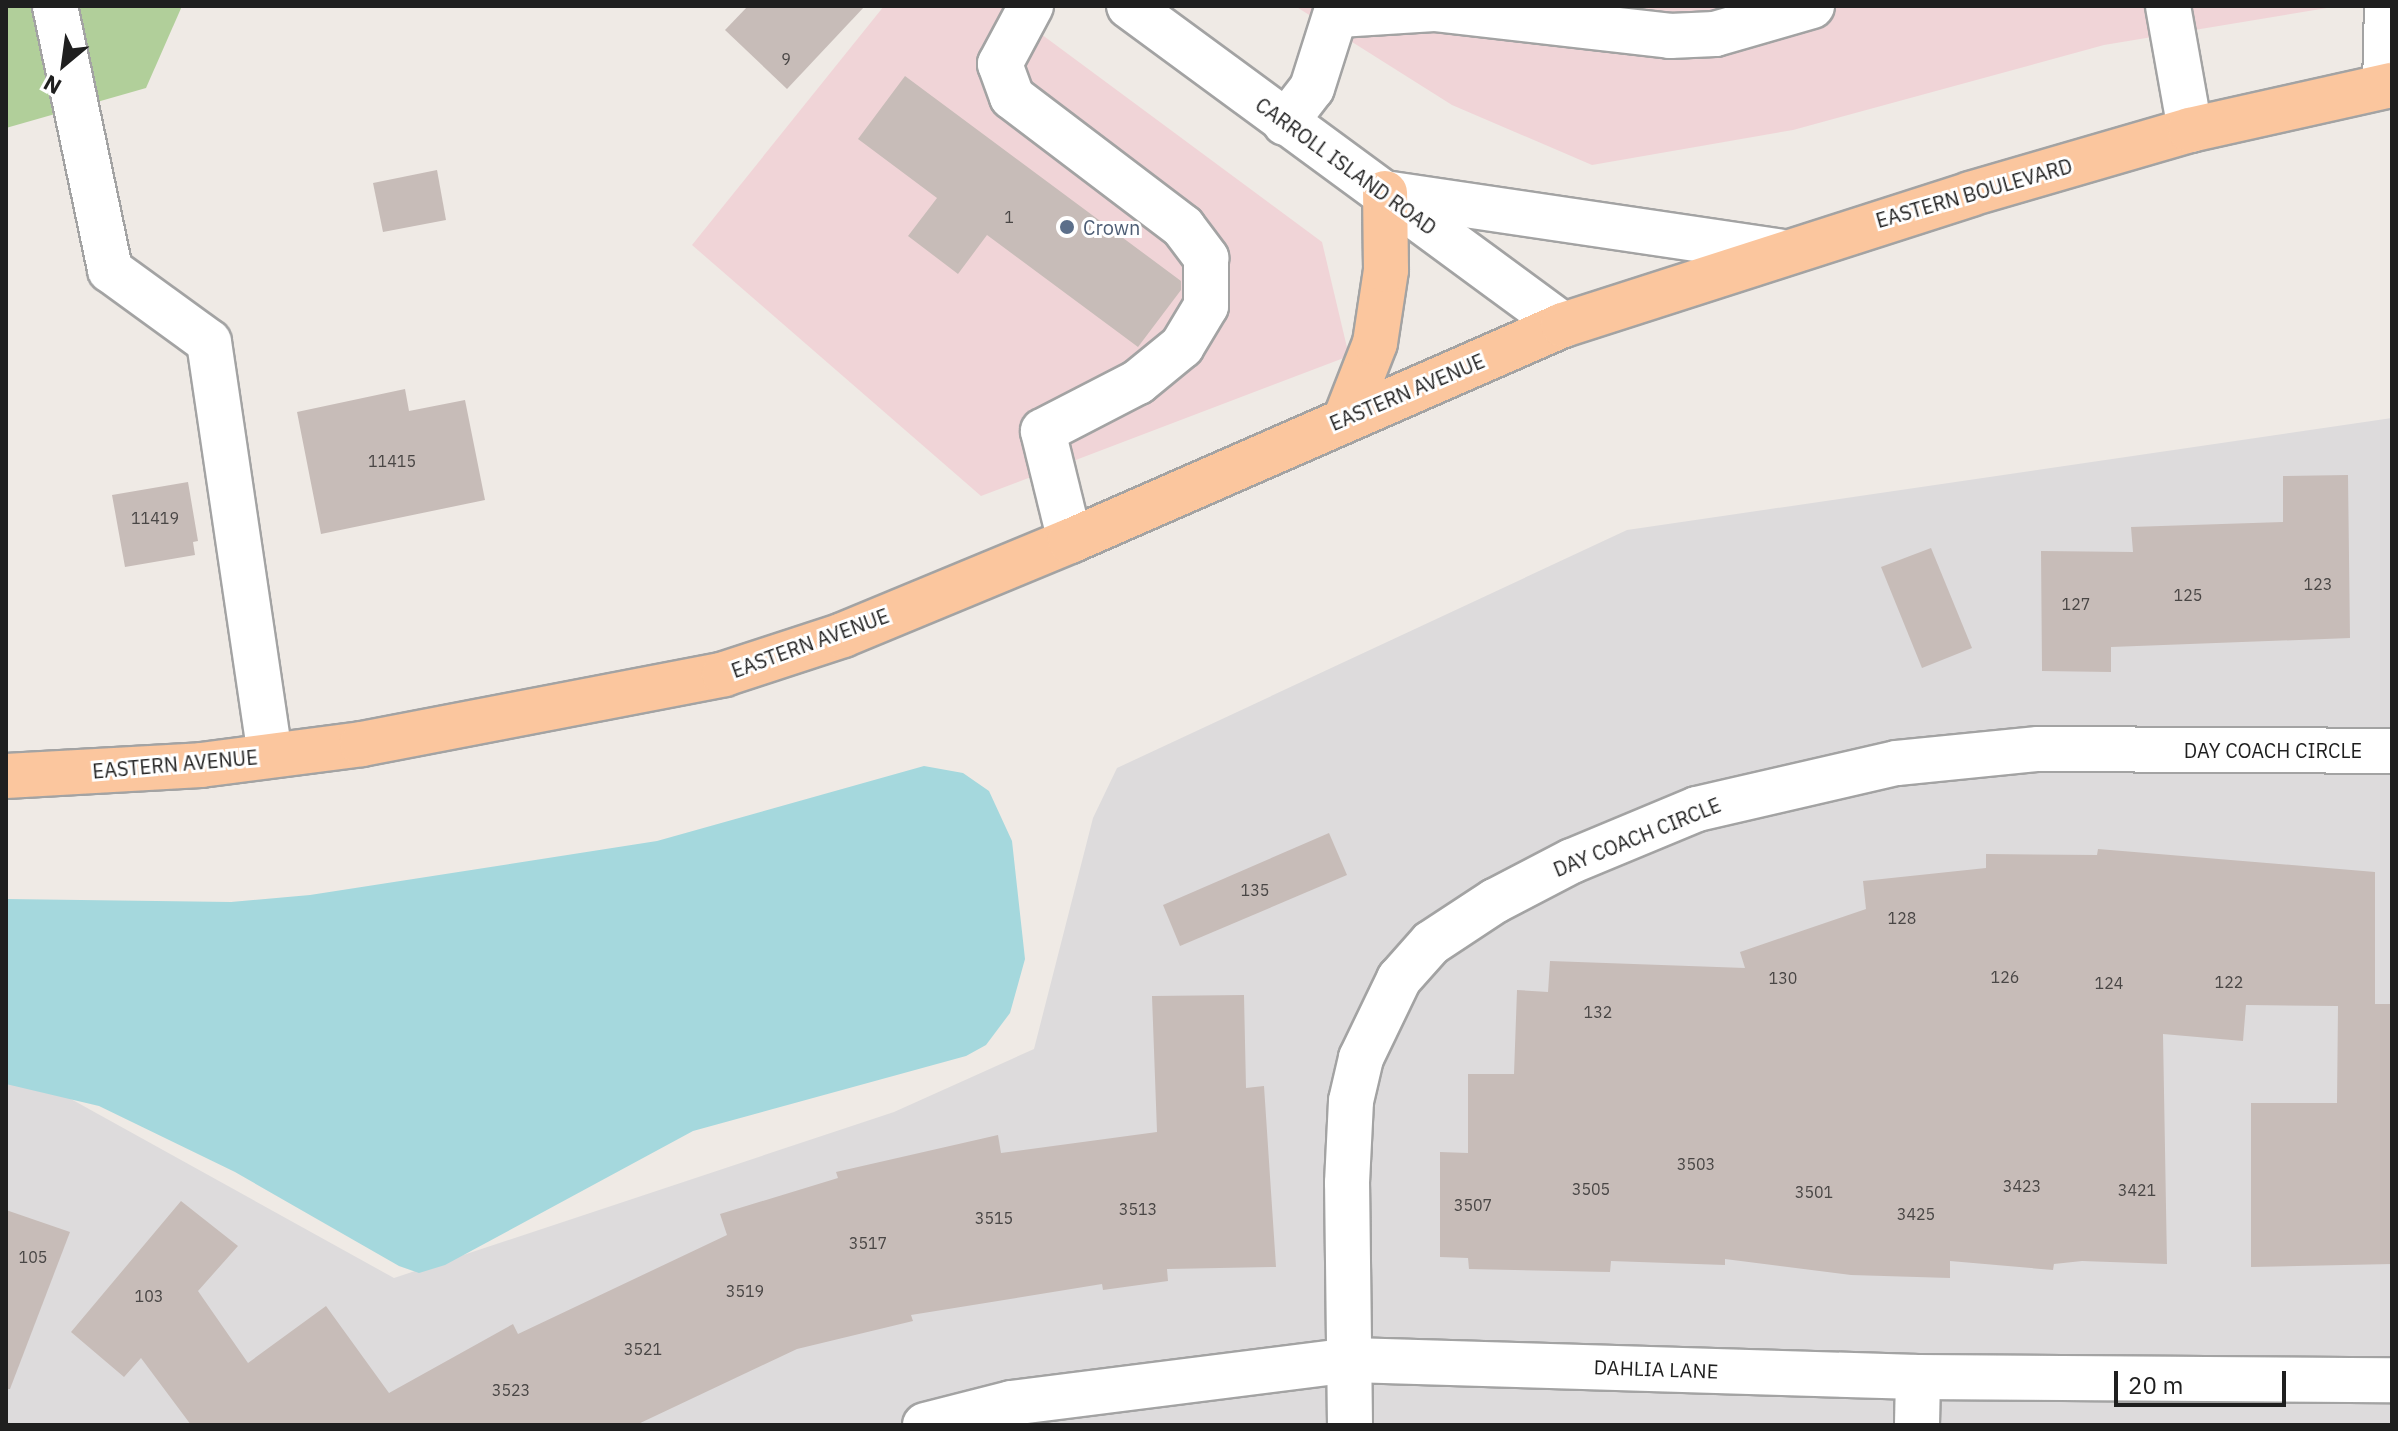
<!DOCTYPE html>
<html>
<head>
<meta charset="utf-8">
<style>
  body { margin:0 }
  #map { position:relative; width:2398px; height:1431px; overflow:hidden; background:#efeae5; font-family:"IBM Plex Sans",sans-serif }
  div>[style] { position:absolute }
  .residential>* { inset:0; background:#dddbdc }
  .commercial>* { inset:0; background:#f0d4d7 }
  .forest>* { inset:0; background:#b1cf9a }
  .water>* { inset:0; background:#a5d8dd }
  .building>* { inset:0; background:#c7bcb8 }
  .roads { filter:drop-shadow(2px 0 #a3a3a3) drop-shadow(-2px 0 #a3a3a3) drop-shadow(0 2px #a3a3a3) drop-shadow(0 -2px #a3a3a3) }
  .minor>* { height:44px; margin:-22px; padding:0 22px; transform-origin:22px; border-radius:22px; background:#fff }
  .major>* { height:44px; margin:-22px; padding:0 22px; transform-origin:22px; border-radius:22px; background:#fbc69e }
  .dots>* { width:22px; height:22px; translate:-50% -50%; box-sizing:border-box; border:4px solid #fff; border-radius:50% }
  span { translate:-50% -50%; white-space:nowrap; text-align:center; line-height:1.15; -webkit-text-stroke:6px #fff; paint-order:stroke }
  .number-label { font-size:16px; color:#494645 }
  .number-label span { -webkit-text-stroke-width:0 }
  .street-label { font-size:20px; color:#1f1f1f }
  .service-label { font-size:20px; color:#4e5e75 }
  .left { translate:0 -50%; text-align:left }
  .frame { position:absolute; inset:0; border:8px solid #1f1f1f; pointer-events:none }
  .north { position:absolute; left:24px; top:24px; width:80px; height:80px; -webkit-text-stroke:6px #fff; paint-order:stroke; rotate:209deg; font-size:22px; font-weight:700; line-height:32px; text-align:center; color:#1f1f1f }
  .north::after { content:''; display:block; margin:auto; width:28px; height:36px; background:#1f1f1f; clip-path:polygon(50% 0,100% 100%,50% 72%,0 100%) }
  .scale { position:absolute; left:2114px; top:1371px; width:172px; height:36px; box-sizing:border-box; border:4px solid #1f1f1f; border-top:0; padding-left:10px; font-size:24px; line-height:28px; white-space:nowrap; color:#1f1f1f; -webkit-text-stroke:6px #fff; paint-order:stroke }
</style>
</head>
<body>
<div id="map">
  <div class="residential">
    <i style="clip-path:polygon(2392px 418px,2392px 1425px,6px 1425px,6px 1079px,42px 1083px,394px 1278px,894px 1112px,1034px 1049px,1093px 818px,1117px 768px,1627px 530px)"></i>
  </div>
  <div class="commercial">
    <i style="clip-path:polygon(884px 6px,1003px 6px,1322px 242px,1349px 356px,981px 496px,692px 245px)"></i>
    <i style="clip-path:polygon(1295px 6px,2339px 6px,2104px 45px,1793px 130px,1592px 165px,1452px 105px)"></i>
  </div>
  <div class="forest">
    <i style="clip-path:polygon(6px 6px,182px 6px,146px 88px,6px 128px)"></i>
  </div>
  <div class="water">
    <i style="clip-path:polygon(924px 766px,963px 773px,989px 791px,1012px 841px,1025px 959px,1010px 1013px,986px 1045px,966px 1056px,693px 1131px,445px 1265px,419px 1273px,399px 1266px,235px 1172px,99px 1106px,6px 1084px,6px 899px,231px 902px,310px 895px,657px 841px)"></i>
  </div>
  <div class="building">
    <i style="clip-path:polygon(748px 6px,865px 6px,787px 89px,725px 30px)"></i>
    <i style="clip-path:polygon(905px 76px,1181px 281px,1181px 290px,1138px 347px,987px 235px,958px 274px,908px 236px,937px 198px,858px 139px)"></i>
    <i style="clip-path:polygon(437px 170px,446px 220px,383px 232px,373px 183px)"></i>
    <i style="clip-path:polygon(405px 389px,409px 411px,465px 400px,485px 500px,321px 534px,297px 412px)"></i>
    <i style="clip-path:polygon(2348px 475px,2350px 638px,2111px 647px,2111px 672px,2042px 671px,2041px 551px,2133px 552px,2131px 527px,2283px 522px,2283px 476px)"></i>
    <i style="clip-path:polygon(188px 482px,198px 541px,193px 542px,195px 555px,125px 567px,112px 495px)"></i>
    <i style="clip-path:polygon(1931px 548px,1972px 648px,1922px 668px,1881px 567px)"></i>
    <i style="clip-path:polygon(1329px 833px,1347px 875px,1180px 946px,1163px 905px)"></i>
    <i style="clip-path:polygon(2098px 849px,2375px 872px,2375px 1004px,2392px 1004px,2392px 1264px,2251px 1267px,2251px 1103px,2337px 1103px,2338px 1006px,2246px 1005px,2243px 1041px,2163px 1034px,2167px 1264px,2082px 1261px,2054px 1264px,2053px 1270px,1950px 1261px,1950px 1278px,1851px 1275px,1725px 1259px,1725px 1265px,1611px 1261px,1610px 1272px,1469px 1269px,1468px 1258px,1440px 1257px,1440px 1152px,1468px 1153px,1468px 1074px,1514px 1074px,1517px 990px,1548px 992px,1550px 961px,1745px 968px,1740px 952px,1866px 909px,1863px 881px,1986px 868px,1986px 854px,2097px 855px)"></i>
    <i style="clip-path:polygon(1244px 995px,1246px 1088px,1264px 1086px,1276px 1267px,1167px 1269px,1168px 1281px,1103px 1290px,1102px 1284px,911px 1315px,913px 1321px,797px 1349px,636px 1425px,191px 1425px,141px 1358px,124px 1377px,71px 1332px,181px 1201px,238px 1246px,198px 1291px,248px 1363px,326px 1306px,389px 1393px,513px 1324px,518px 1334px,727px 1235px,720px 1214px,838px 1178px,836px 1172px,998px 1135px,1001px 1153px,1157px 1132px,1152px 996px)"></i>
    <i style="clip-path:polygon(6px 1210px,70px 1232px,10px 1389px,6px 1389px)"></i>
  </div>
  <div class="roads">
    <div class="minor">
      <i style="left:55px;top:6px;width:270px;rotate:78.2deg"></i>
      <i style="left:110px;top:270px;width:122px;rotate:36deg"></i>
      <i style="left:209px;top:342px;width:417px;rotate:81.6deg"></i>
      <i style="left:1031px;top:6px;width:66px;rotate:118.1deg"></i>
      <i style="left:1000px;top:64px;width:35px;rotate:70deg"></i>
      <i style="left:1012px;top:97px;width:215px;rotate:37.2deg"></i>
      <i style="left:1183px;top:227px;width:39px;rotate:53deg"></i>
      <i style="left:1206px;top:258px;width:48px;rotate:90deg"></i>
      <i style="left:1206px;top:306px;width:47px;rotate:121deg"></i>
      <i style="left:1182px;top:346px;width:57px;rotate:140.7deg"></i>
      <i style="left:1138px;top:382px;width:107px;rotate:152.7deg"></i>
      <i style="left:1043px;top:431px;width:113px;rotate:76.2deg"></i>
      <i style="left:1129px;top:6px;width:539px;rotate:36.32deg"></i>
      <i style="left:2168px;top:6px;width:126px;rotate:79.9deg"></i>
      <i style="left:1339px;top:15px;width:95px;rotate:-3.6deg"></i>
      <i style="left:1434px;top:9px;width:238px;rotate:6.5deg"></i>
      <i style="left:1670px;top:36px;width:45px;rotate:-2.5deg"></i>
      <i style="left:1715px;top:34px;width:101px;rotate:-16.1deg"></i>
      <i style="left:2385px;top:86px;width:80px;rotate:-88.6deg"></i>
      <i style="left:1285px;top:123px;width:44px;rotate:-52.4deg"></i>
      <i style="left:1312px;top:88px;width:86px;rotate:-72.4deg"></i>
      <i style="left:1391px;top:194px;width:392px;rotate:8.4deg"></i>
      <i style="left:925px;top:1425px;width:89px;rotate:-14.3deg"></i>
      <i style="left:1011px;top:1403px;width:343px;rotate:-7.2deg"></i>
      <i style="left:1351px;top:1360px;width:567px;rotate:1.72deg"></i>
      <i style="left:1918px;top:1377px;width:474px;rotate:0.4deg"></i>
      <i style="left:1350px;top:1425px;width:242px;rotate:-90.7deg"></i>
      <i style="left:1347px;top:1183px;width:82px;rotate:-87.2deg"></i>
      <i style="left:1351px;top:1101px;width:44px;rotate:-76.9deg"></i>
      <i style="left:1361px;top:1058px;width:88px;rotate:-64.3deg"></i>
      <i style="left:1399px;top:979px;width:48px;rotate:-48.4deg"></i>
      <i style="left:1431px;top:943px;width:77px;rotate:-33.3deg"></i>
      <i style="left:1495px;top:901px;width:87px;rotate:-27.5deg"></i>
      <i style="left:1572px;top:861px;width:135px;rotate:-22.6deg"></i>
      <i style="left:1697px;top:809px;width:205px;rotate:-13deg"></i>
      <i style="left:1897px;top:763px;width:142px;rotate:-5.7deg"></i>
      <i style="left:2038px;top:749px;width:354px;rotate:0.3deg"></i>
      <i style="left:1917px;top:1425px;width:48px;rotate:-88.8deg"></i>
    </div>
    <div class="major">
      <i style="left:1346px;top:417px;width:79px;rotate:-68.6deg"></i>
      <i style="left:1375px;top:343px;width:74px;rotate:-81.4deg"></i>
      <i style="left:1386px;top:270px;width:77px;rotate:-90.7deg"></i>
      <i style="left:6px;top:776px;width:195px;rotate:-3.2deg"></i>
      <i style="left:201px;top:765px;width:162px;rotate:-7.4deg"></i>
      <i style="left:362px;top:744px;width:369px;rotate:-10.9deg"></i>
      <i style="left:724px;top:674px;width:125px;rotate:-18.1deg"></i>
      <i style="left:843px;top:635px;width:246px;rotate:-22.5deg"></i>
      <i style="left:1070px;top:541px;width:538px;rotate:-23.66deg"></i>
      <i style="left:1563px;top:325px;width:428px;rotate:-17.8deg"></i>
      <i style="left:1970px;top:194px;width:229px;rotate:-16.2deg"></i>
      <i style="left:2190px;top:130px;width:207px;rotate:-12.6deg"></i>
    </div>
  </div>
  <div class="dots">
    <i style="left:1067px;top:227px;background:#5c6f8a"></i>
  </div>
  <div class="number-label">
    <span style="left:786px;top:59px">9</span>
    <span style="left:1009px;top:217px">1</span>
    <span style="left:392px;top:461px">11415</span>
    <span style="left:155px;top:518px">11419</span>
    <span style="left:2318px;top:584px">123</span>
    <span style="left:2188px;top:595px">125</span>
    <span style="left:2076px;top:604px">127</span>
    <span style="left:1255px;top:890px">135</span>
    <span style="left:1902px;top:918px">128</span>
    <span style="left:2005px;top:977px">126</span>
    <span style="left:1783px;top:978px">130</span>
    <span style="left:2229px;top:982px">122</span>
    <span style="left:2109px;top:983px">124</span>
    <span style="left:1598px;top:1012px">132</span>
    <span style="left:1696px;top:1164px">3503</span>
    <span style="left:2022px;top:1186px">3423</span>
    <span style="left:1591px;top:1189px">3505</span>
    <span style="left:2137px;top:1190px">3421</span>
    <span style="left:1814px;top:1192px">3501</span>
    <span style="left:1473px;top:1205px">3507</span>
    <span style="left:1138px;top:1209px">3513</span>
    <span style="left:1916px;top:1214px">3425</span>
    <span style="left:994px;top:1218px">3515</span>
    <span style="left:868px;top:1243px">3517</span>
    <span style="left:33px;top:1257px">105</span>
    <span style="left:745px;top:1291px">3519</span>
    <span style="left:149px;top:1296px">103</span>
    <span style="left:643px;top:1349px">3521</span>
    <span style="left:511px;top:1390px">3523</span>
  </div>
  <div class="street-label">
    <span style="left:1346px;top:166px;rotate:36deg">CARROLL ISLAND ROAD</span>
    <span style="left:1974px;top:193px;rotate:-16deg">EASTERN BOULEVARD</span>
    <span style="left:1407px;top:392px;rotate:-23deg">EASTERN AVENUE</span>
    <span style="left:810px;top:643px;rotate:-20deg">EASTERN AVENUE</span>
    <span style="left:2273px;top:750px">DAY COACH CIRCLE</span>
    <span style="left:175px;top:764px;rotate:-5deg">EASTERN AVENUE</span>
    <span style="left:1637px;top:837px;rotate:-22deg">DAY COACH CIRCLE</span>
    <span style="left:1656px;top:1369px;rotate:2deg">DAHLIA LANE</span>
  </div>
  <div class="service-label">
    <span class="left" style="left:1083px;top:227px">Crown</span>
  </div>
  <div class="frame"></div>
  <div class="north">N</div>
  <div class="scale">20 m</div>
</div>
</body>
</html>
